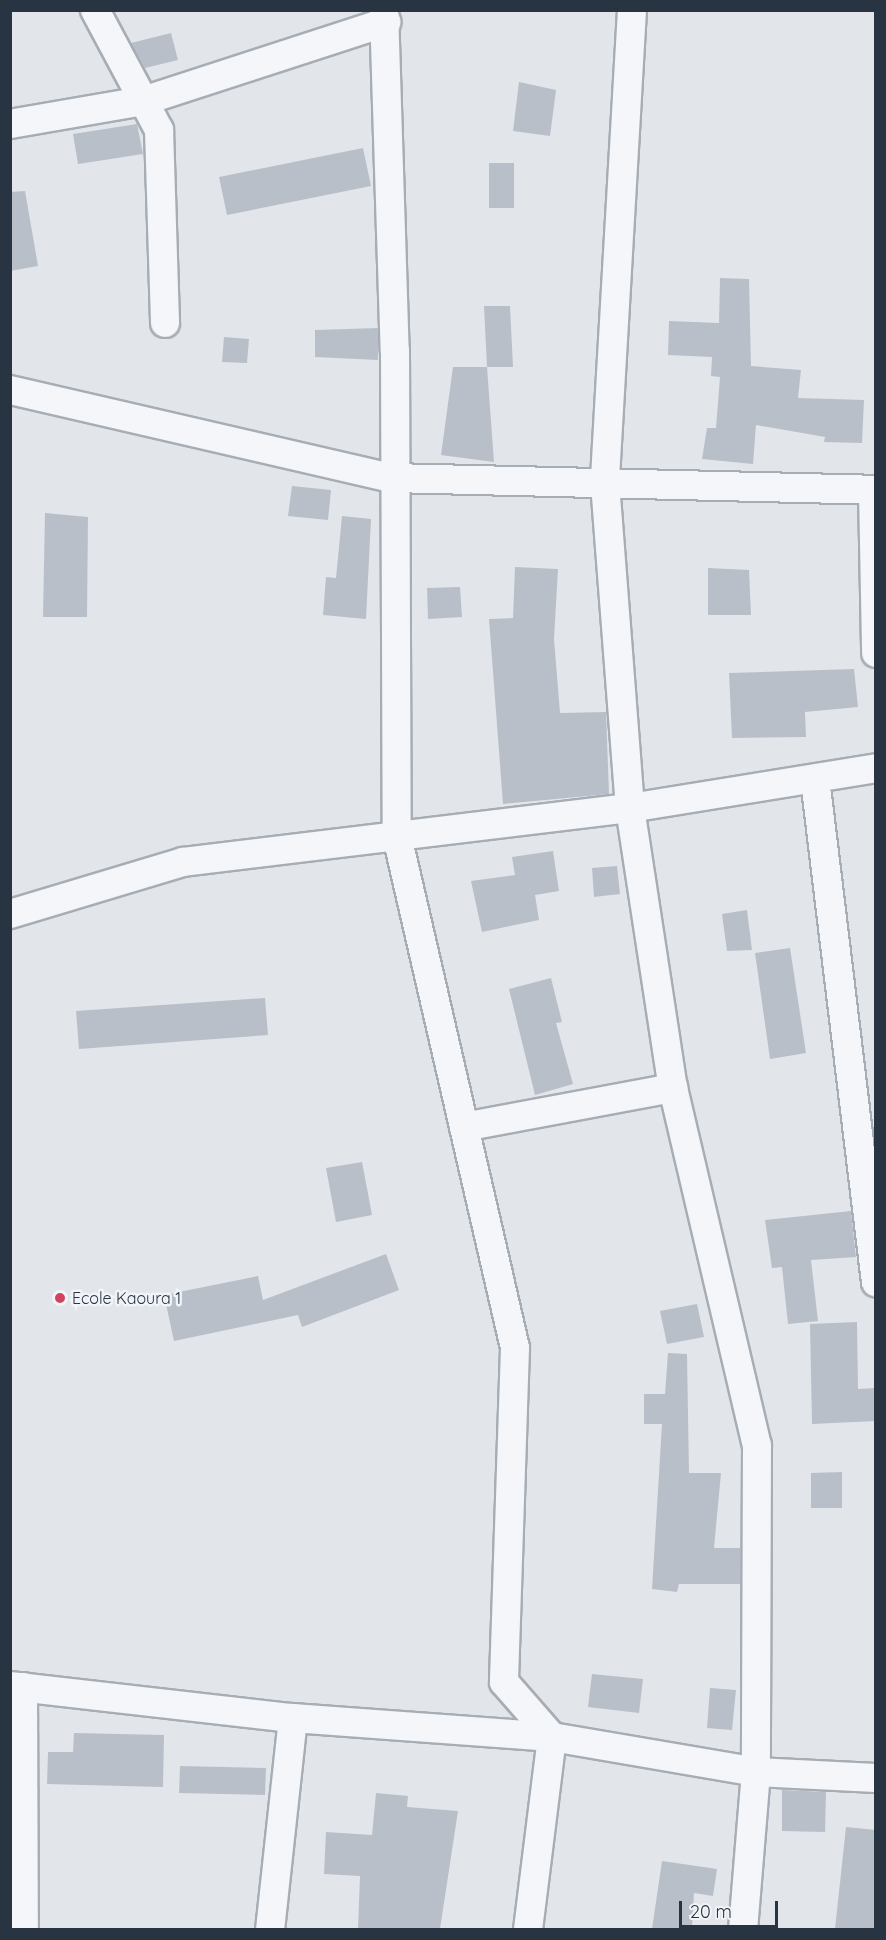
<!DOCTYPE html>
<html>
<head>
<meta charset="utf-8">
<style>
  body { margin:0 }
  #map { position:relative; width:886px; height:1940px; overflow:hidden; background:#e2e6eb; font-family:Quicksand,sans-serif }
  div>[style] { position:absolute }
  .building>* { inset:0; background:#b9bfc8 }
  .roads { filter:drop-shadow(2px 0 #a7adb5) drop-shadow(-2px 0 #a7adb5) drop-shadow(0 2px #a7adb5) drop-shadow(0 -2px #a7adb5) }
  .minor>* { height:28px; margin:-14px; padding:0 14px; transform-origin:14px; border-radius:14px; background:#f5f6f9 }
  .dots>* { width:16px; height:16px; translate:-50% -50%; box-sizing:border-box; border:3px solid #f1f4f8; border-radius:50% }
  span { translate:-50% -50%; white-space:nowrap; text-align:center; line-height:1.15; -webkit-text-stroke:5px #f1f4f8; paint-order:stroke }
  .poi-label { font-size:16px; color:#293443 }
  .left { translate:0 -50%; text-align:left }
  .frame { position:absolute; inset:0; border:12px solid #293443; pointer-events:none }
  .scale { position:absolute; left:679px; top:1901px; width:99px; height:27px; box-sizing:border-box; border:3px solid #293443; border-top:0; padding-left:8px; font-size:18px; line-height:21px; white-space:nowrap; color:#293443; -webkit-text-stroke:4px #f1f4f8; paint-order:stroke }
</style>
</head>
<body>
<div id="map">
  <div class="building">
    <i style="clip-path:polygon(171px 33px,178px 60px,145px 68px,131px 43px)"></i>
    <i style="clip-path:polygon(519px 82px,556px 90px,550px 136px,513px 131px)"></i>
    <i style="clip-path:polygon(137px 124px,143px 154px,78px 164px,73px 134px)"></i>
    <i style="clip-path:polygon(363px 148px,371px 186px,227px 215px,219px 177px)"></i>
    <i style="clip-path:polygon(489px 163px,514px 163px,514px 208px,489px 208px)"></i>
    <i style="clip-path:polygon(25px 191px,38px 266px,10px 271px,10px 192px)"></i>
    <i style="clip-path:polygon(720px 278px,749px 279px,751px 366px,801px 370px,798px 398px,864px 400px,862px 443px,824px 442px,825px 437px,756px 425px,753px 464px,702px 459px,707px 428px,716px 428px,720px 377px,711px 376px,712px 357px,668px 355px,669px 321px,719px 323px)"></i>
    <i style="clip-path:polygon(484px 306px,510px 306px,513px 367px,487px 367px)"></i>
    <i style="clip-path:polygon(378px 328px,378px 360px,315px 357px,315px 330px)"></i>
    <i style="clip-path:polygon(224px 337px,249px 339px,247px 363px,222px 362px)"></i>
    <i style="clip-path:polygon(453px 367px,487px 367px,494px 462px,441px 455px)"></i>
    <i style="clip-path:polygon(292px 486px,331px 490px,328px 520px,288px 516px)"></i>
    <i style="clip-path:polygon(45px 513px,88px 517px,87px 617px,43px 617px)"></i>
    <i style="clip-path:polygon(342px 516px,371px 519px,366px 619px,323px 615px,326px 577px,336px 578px)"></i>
    <i style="clip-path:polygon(515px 567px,558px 569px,554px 639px,560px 713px,606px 712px,609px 794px,503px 804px,489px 619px,513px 618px)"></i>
    <i style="clip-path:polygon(708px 568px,749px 570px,751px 615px,708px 615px)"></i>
    <i style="clip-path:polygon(460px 587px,462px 617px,428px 619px,427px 588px)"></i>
    <i style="clip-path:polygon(854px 669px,858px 707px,805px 712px,806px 737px,732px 738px,729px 673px)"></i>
    <i style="clip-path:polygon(553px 851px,559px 891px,535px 895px,539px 920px,482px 932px,471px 881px,515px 875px,512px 857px)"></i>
    <i style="clip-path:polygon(617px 866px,620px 894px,594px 897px,592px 868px)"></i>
    <i style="clip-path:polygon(747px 910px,752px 950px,727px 951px,722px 914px)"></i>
    <i style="clip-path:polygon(790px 948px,806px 1053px,770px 1059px,755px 953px)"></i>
    <i style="clip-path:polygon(551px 978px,562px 1022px,556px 1023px,573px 1084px,535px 1095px,509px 989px)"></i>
    <i style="clip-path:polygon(265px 998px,268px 1035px,79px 1049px,76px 1011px)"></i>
    <i style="clip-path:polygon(362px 1162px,372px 1215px,336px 1222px,326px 1168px)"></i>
    <i style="clip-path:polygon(851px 1211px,856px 1257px,811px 1260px,818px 1321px,788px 1324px,782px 1267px,772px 1268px,765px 1220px)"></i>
    <i style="clip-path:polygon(386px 1254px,399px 1290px,302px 1327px,298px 1315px,174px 1341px,164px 1295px,258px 1276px,263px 1300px)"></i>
    <i style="clip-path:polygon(697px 1304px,704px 1337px,667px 1344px,660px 1311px)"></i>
    <i style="clip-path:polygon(857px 1322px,858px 1389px,876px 1388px,876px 1421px,812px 1424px,810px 1324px)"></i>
    <i style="clip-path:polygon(668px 1353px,687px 1354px,689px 1473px,721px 1473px,714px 1548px,740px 1548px,740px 1584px,679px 1584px,677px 1592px,652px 1589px,662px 1424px,644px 1424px,644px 1394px,665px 1394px)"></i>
    <i style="clip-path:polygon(842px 1472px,842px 1508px,811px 1508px,811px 1473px)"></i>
    <i style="clip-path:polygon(592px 1674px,643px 1679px,639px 1713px,588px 1707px)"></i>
    <i style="clip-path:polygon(710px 1688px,736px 1690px,732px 1730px,707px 1728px)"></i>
    <i style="clip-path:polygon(74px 1733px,164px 1735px,163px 1787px,47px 1784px,48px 1752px,73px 1752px)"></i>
    <i style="clip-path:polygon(180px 1766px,266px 1768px,265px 1795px,179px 1793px)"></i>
    <i style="clip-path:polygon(782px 1790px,826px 1792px,825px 1832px,782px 1831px)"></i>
    <i style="clip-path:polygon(376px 1793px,408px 1796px,407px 1807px,458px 1811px,440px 1929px,358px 1929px,360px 1876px,324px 1874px,326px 1832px,372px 1835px)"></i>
    <i style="clip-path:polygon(846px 1827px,876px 1830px,876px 1929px,835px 1929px)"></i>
    <i style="clip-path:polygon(662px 1861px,717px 1869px,713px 1896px,694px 1893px,692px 1929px,652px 1929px)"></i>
  </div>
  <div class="roads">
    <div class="minor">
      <i style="left:95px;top:10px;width:136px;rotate:61.9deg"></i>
      <i style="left:159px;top:130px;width:193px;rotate:88.2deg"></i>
      <i style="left:384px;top:10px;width:341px;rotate:88.2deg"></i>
      <i style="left:395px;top:351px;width:485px;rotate:89.8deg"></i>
      <i style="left:397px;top:836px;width:525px;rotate:77.02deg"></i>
      <i style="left:515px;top:1348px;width:334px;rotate:91.9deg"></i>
      <i style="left:504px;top:1682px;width:73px;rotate:48.9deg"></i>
      <i style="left:552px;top:1737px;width:194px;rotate:97.1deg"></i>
      <i style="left:632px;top:10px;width:474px;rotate:93.3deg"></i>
      <i style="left:605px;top:483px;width:326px;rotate:85.6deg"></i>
      <i style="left:630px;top:808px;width:283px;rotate:81.3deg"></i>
      <i style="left:673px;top:1088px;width:367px;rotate:76.8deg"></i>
      <i style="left:757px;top:1445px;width:327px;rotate:90.2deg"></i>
      <i style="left:756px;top:1772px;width:159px;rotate:94.7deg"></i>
      <i style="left:10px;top:124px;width:135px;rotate:-9.8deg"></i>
      <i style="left:143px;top:101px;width:256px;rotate:-18deg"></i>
      <i style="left:10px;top:390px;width:391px;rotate:13deg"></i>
      <i style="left:391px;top:478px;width:485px;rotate:1.4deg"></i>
      <i style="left:873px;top:490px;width:163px;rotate:88.9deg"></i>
      <i style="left:815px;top:779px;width:507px;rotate:83.09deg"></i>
      <i style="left:10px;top:914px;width:181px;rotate:-16.7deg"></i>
      <i style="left:183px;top:862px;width:450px;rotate:-6.9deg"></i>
      <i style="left:630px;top:808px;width:249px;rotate:-9.2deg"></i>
      <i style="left:464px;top:1127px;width:213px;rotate:-10.6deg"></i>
      <i style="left:10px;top:1686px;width:285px;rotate:6.5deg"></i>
      <i style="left:293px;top:1718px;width:260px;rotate:4.2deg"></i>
      <i style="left:552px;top:1737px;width:207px;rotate:9.7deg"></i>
      <i style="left:756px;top:1772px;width:120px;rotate:2.9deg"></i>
      <i style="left:23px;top:1687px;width:243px;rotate:89.8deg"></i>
      <i style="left:270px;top:1930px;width:213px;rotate:-83.8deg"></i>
    </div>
  </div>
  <div class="dots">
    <i style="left:60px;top:1298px;background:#d3435f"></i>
  </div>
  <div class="poi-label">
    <span class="left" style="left:72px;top:1298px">Ecole Kaoura 1</span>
  </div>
  <div class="frame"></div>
  <div class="scale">20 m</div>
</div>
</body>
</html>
